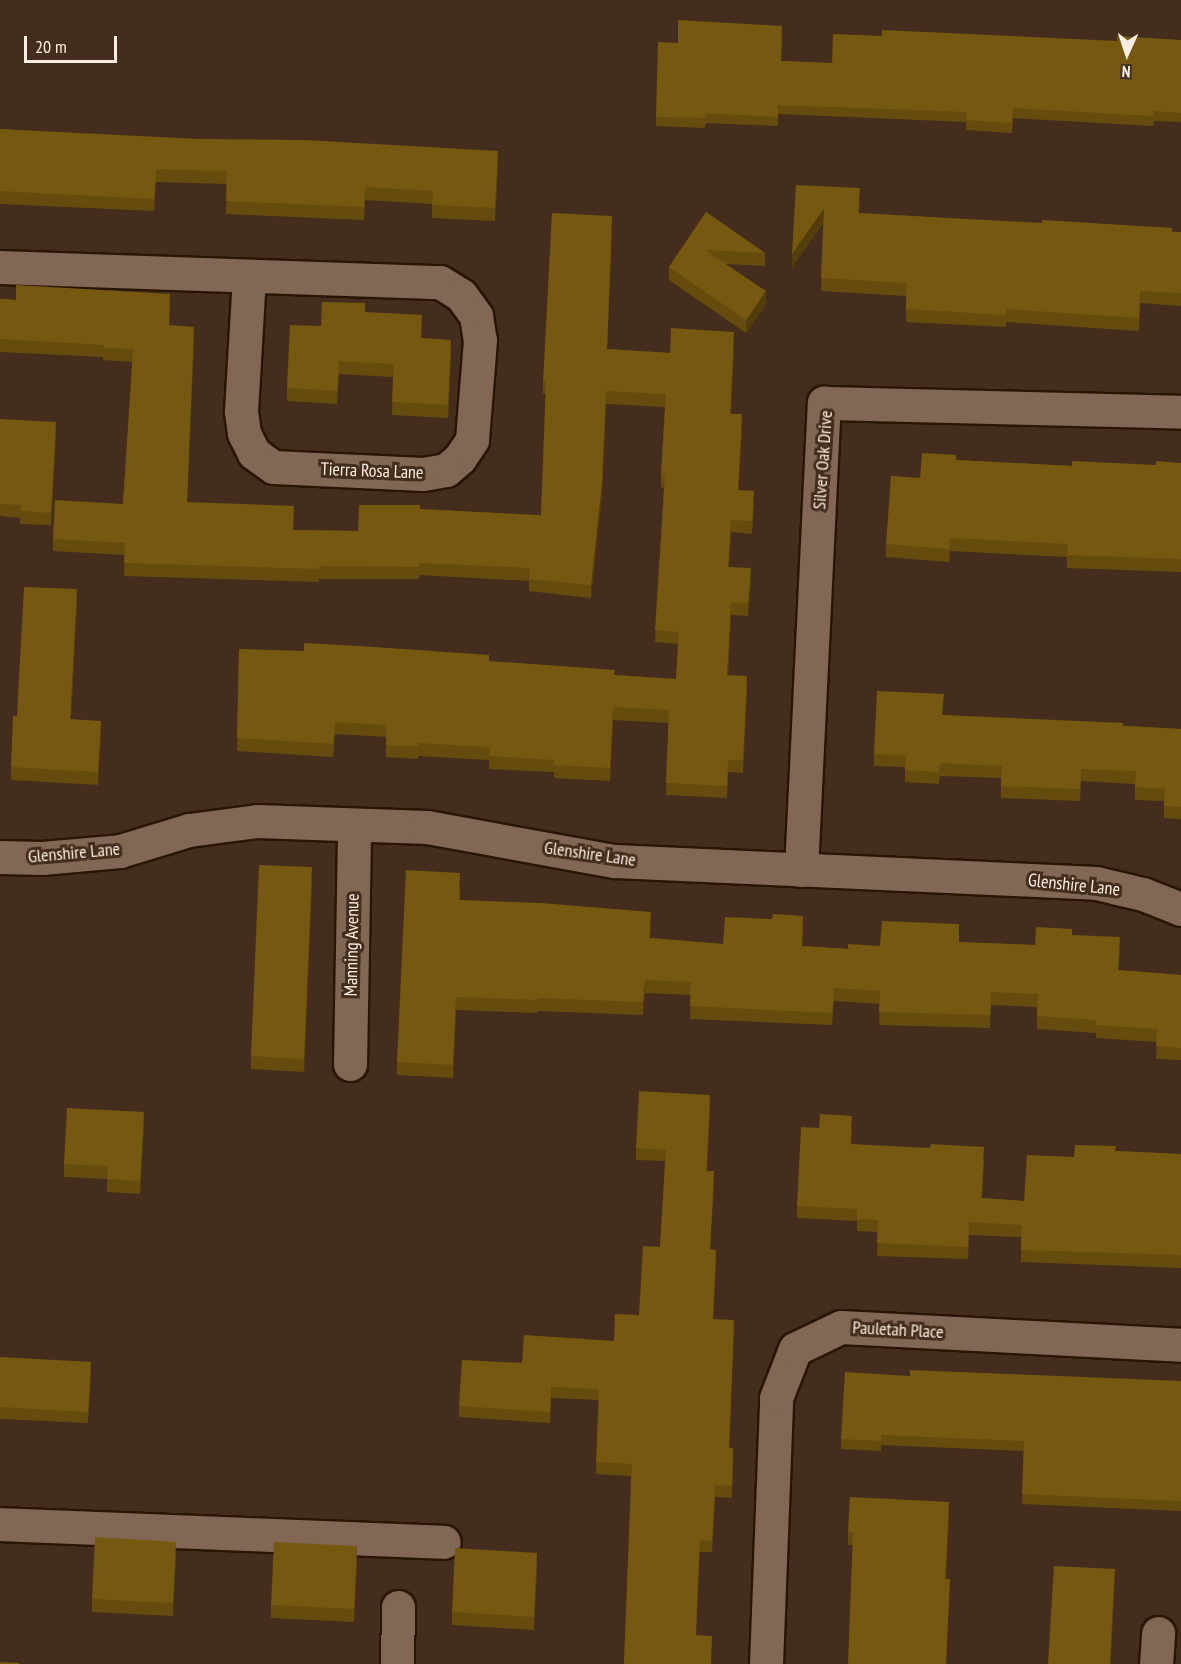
<!DOCTYPE html>
<html>
<head>
<meta charset="utf-8">
<style>
  body { margin:0 }
  #map { position:relative; width:1181px; height:1664px; overflow:hidden; background:#442d1c; font-family:"PT Sans Narrow",sans-serif }
  div>[style] { position:absolute }
  .roads { filter:drop-shadow(2px 0 #291504) drop-shadow(-2px 0 #291504) drop-shadow(0 2px #291504) drop-shadow(0 -2px #291504) }
  .minor>* { height:33px; margin:-16.5px; padding:0 16.5px; transform-origin:16.5px; border-radius:16.5px; background:#826755 }
  .wall>* { inset:0; background:#654c0e }
  .shaded-wall>* { inset:0; background:#533e0b }
  .building>* { inset:0; background:#765810 }
  span { translate:-50% -50%; white-space:nowrap; text-align:center; line-height:1.15; -webkit-text-stroke:6px #442d1c; paint-order:stroke }
  .street-label { font-size:18px; color:#fdeee3 }
  .north { position:absolute; left:1097px; top:24px; width:60px; height:60px; -webkit-text-stroke:4px #442d1c; paint-order:stroke; rotate:183deg; font-size:16px; font-weight:700; line-height:24px; text-align:center; color:#fdeee3 }
  .north::after { content:''; display:block; margin:auto; width:21px; height:27px; background:#fdeee3; clip-path:polygon(50% 0,100% 100%,50% 72%,0 100%) }
  .scale { position:absolute; left:24px; top:36px; width:93px; height:27px; box-sizing:border-box; border:3px solid #fdeee3; border-top:0; padding-left:8px; font-size:18px; line-height:21px; white-space:nowrap; color:#fdeee3; -webkit-text-stroke:4px #442d1c; paint-order:stroke }
</style>
</head>
<body>
<div id="map">
  <div class="roads">
    <div class="minor">
      <i style="left:0;top:267px;width:440px;rotate:2deg"></i>
      <i style="left:440px;top:282px;width:25px;rotate:32deg"></i>
      <i style="left:461px;top:295px;width:26px;rotate:54deg"></i>
      <i style="left:476px;top:316px;width:24px;rotate:81deg"></i>
      <i style="left:480px;top:340px;width:100px;rotate:94.6deg"></i>
      <i style="left:472px;top:440px;width:22px;rotate:124deg"></i>
      <i style="left:460px;top:458px;width:18px;rotate:139deg"></i>
      <i style="left:446px;top:470px;width:23px;rotate:170deg"></i>
      <i style="left:423px;top:474px;width:150px;rotate:-177.3deg"></i>
      <i style="left:273px;top:467px;width:24px;rotate:-144deg"></i>
      <i style="left:254px;top:453px;width:22px;rotate:-117deg"></i>
      <i style="left:244px;top:433px;width:22px;rotate:-98deg"></i>
      <i style="left:241px;top:411px;width:135px;rotate:-86.6deg"></i>
      <i style="left:0;top:857px;width:42px;rotate:1.4deg"></i>
      <i style="left:42px;top:858px;width:78px;rotate:-5.1deg"></i>
      <i style="left:120px;top:851px;width:72px;rotate:-16.9deg"></i>
      <i style="left:189px;top:830px;width:69px;rotate:-7.5deg"></i>
      <i style="left:257px;top:821px;width:170px;rotate:2deg"></i>
      <i style="left:427px;top:827px;width:191px;rotate:10.3deg"></i>
      <i style="left:615px;top:861px;width:482px;rotate:2.6deg"></i>
      <i style="left:1096px;top:883px;width:48px;rotate:13.2deg"></i>
      <i style="left:1143px;top:894px;width:41px;rotate:21.5deg"></i>
      <i style="left:801px;top:870px;width:468px;rotate:-87.2deg"></i>
      <i style="left:824px;top:403px;width:357px;rotate:1.4deg"></i>
      <i style="left:350px;top:1064px;width:239px;rotate:-89deg"></i>
      <i style="left:0;top:1524px;width:444px;rotate:2.3deg"></i>
      <i style="left:397px;top:1664px;width:57px;rotate:-89deg"></i>
      <i style="left:766px;top:1664px;width:266px;rotate:-87.8deg"></i>
      <i style="left:776px;top:1398px;width:53px;rotate:-68.8deg"></i>
      <i style="left:795px;top:1349px;width:51px;rotate:-25.6deg"></i>
      <i style="left:841px;top:1327px;width:340px;rotate:3deg"></i>
      <i style="left:1156px;top:1664px;width:31px;rotate:-86deg"></i>
    </div>
  </div>
  <div class="wall">
    <i style="clip-path:polygon(782px 36px,781px 61px,832px 63px,882px 36px,1117px 41px,1181px 40px,1181px 122px,1154px 121px,1153px 126px,1013px 118px,1012px 133px,966px 130px,966px 122px,778px 114px,778px 126px,706px 123px,705px 128px,656px 126px,656px 117px,678px 43px)"></i>
    <i style="clip-path:polygon(0 129px,498px 164px,495px 221px,432px 218px,432px 204px,365px 200px,364px 220px,226px 214px,227px 184px,156px 182px,154px 211px,0 204px)"></i>
    <i style="clip-path:polygon(796px 185px,860px 201px,859px 213px,1181px 232px,1181px 306px,1140px 303px,1139px 331px,1006px 322px,1006px 327px,906px 322px,906px 296px,821px 291px,824px 222px,792px 267px)"></i>
    <i style="clip-path:polygon(706px 212px,765px 253px,765px 266px,726px 264px,766px 304px,746px 333px,669px 280px,669px 267px)"></i>
    <i style="clip-path:polygon(612px 228px,607px 349px,670px 353px,734px 344px,731px 414px,742px 427px,738px 490px,754px 503px,752px 534px,731px 532px,729px 567px,751px 581px,748px 616px,731px 615px,728px 675px,747px 689px,743px 773px,728px 772px,727px 798px,666px 795px,669px 723px,613px 720px,610px 781px,554px 778px,554px 772px,489px 769px,489px 760px,418px 756px,418px 759px,386px 757px,386px 737px,335px 734px,333px 757px,237px 751px,239px 649px,489px 661px,615px 675px,676px 679px,678px 644px,655px 642px,664px 488px,661px 487px,661px 475px,665px 407px,606px 404px,602px 494px,591px 598px,529px 591px,529px 581px,419px 575px,419px 579px,319px 579px,319px 582px,124px 576px,125px 555px,53px 551px,53px 539px,123px 504px,133px 362px,103px 360px,103px 357px,0 352px,0 299px,170px 307px,169px 325px,194px 339px,187px 502px,293px 530px,358px 531px,420px 509px,535px 515px,541px 515px,546px 394px,543px 394px,543px 381px)"></i>
    <i style="clip-path:polygon(365px 312px,451px 353px,448px 418px,392px 415px,393px 377px,339px 374px,337px 404px,287px 401px,287px 388px,321px 326px)"></i>
    <i style="clip-path:polygon(0 419px,56px 435px,51px 525px,20px 524px,20px 518px,0 516px)"></i>
    <i style="clip-path:polygon(956px 460px,1072px 466px,1156px 465px,1181px 463px,1181px 572px,1067px 568px,1067px 557px,950px 551px,949px 562px,886px 557px,886px 544px)"></i>
    <i style="clip-path:polygon(77px 602px,71px 719px,101px 733px,98px 785px,11px 780px,11px 767px,17px 716px)"></i>
    <i style="clip-path:polygon(943px 715px,1181px 729px,1181px 819px,1164px 818px,1164px 801px,1135px 800px,1135px 784px,1081px 781px,1080px 801px,1001px 798px,1001px 778px,940px 776px,939px 784px,905px 782px,905px 767px,874px 766px,874px 754px)"></i>
    <i style="clip-path:polygon(312px 880px,304px 1072px,251px 1069px,251px 1056px)"></i>
    <i style="clip-path:polygon(460px 886px,460px 900px,651px 925px,650px 938px,723px 944px,803px 929px,802px 946px,848px 949px,880px 946px,959px 942px,1035px 945px,1072px 935px,1120px 950px,1118px 970px,1181px 975px,1181px 1060px,1156px 1059px,1157px 1042px,1096px 1038px,1096px 1033px,1037px 1029px,1037px 1007px,991px 1005px,990px 1028px,879px 1025px,880px 1004px,834px 1001px,832px 1025px,690px 1019px,691px 995px,645px 993px,643px 1015px,538px 1011px,537px 1013px,456px 1010px,453px 1078px,397px 1075px,397px 1062px)"></i>
    <i style="clip-path:polygon(710px 1106px,707px 1171px,714px 1183px,710px 1249px,716px 1261px,713px 1319px,734px 1331px,729px 1448px,733px 1459px,732px 1498px,715px 1497px,712px 1552px,700px 1552px,624px 1664px,631px 1476px,596px 1474px,599px 1400px,551px 1398px,550px 1423px,459px 1417px,459px 1406px,522px 1363px,614px 1341px,639px 1315px,660px 1247px,665px 1161px,636px 1160px,636px 1148px)"></i>
    <i style="clip-path:polygon(144px 1125px,140px 1194px,107px 1192px,107px 1179px,64px 1177px,64px 1164px)"></i>
    <i style="clip-path:polygon(819px 1128px,852px 1128px,851px 1144px,984px 1160px,982px 1198px,1024px 1201px,1074px 1157px,1115px 1151px,1181px 1154px,1181px 1268px,1021px 1262px,1021px 1237px,969px 1235px,968px 1259px,877px 1256px,878px 1232px,857px 1231px,857px 1221px,797px 1218px,797px 1206px)"></i>
    <i style="clip-path:polygon(0 1357px,91px 1373px,88px 1423px,0 1419px)"></i>
    <i style="clip-path:polygon(910px 1376px,1181px 1381px,1181px 1511px,1022px 1504px,1024px 1451px,881px 1445px,881px 1451px,841px 1449px,841px 1439px)"></i>
    <i style="clip-path:polygon(949px 1515px,946px 1579px,950px 1592px,853px 1545px,848px 1545px,848px 1532px)"></i>
    <i style="clip-path:polygon(176px 1554px,173px 1616px,92px 1612px,92px 1599px)"></i>
    <i style="clip-path:polygon(357px 1559px,354px 1622px,271px 1618px,271px 1605px)"></i>
    <i style="clip-path:polygon(537px 1565px,534px 1630px,452px 1625px,452px 1612px)"></i>
  </div>
  <div class="shaded-wall">
    <i style="clip-path:polygon(498px 151px,498px 164px,495px 221px,495px 208px)"></i>
    <i style="clip-path:polygon(824px 208px,824px 221px,792px 267px,792px 254px)"></i>
    <i style="clip-path:polygon(766px 291px,766px 304px,746px 333px,746px 320px)"></i>
    <i style="clip-path:polygon(194px 327px,194px 339px,187px 515px,187px 502px)"></i>
    <i style="clip-path:polygon(734px 332px,734px 344px,730px 426px,730px 414px)"></i>
    <i style="clip-path:polygon(451px 340px,451px 353px,448px 418px,448px 405px)"></i>
    <i style="clip-path:polygon(606px 391px,602px 494px,591px 598px,591px 585px)"></i>
    <i style="clip-path:polygon(742px 414px,742px 427px,738px 502px,738px 490px)"></i>
    <i style="clip-path:polygon(56px 422px,56px 435px,51px 525px,51px 513px)"></i>
    <i style="clip-path:polygon(731px 520px,731px 532px,728px 579px,728px 567px)"></i>
    <i style="clip-path:polygon(751px 568px,751px 581px,748px 616px,748px 603px)"></i>
    <i style="clip-path:polygon(77px 589px,77px 602px,70px 732px,70px 719px)"></i>
    <i style="clip-path:polygon(731px 602px,731px 615px,727px 688px,727px 675px)"></i>
    <i style="clip-path:polygon(747px 676px,747px 689px,743px 773px,743px 760px)"></i>
    <i style="clip-path:polygon(613px 707px,613px 720px,610px 781px,610px 768px)"></i>
    <i style="clip-path:polygon(101px 721px,101px 733px,98px 785px,98px 772px)"></i>
    <i style="clip-path:polygon(312px 867px,312px 880px,304px 1072px,304px 1059px)"></i>
    <i style="clip-path:polygon(645px 980px,645px 993px,643px 1015px,643px 1002px)"></i>
    <i style="clip-path:polygon(456px 997px,456px 1010px,453px 1078px,453px 1065px)"></i>
    <i style="clip-path:polygon(144px 1112px,144px 1125px,140px 1194px,140px 1181px)"></i>
    <i style="clip-path:polygon(949px 1502px,949px 1515px,945px 1592px,945px 1579px)"></i>
    <i style="clip-path:polygon(176px 1542px,176px 1554px,173px 1616px,173px 1603px)"></i>
    <i style="clip-path:polygon(357px 1546px,357px 1559px,354px 1622px,354px 1609px)"></i>
    <i style="clip-path:polygon(537px 1553px,537px 1565px,534px 1630px,534px 1617px)"></i>
    <i style="clip-path:polygon(1115px 1569px,1111px 1664px,1110px 1664px)"></i>
  </div>
  <div class="building">
    <i style="clip-path:polygon(678px 20px,782px 26px,781px 61px,832px 63px,833px 34px,882px 36px,882px 30px,1117px 41px,1117px 36px,1181px 40px,1181px 113px,1154px 111px,1153px 116px,1013px 108px,1012px 123px,966px 120px,967px 112px,778px 105px,778px 117px,706px 113px,705px 118px,656px 117px,658px 42px,678px 43px)"></i>
    <i style="clip-path:polygon(0 129px,199px 139px,304px 140px,498px 151px,495px 208px,432px 205px,433px 191px,365px 187px,364px 207px,226px 201px,227px 171px,156px 169px,154px 199px,0 191px)"></i>
    <i style="clip-path:polygon(796px 185px,860px 188px,858px 213px,1042px 223px,1042px 220px,1172px 228px,1172px 232px,1181px 232px,1181px 293px,1140px 291px,1139px 318px,1006px 309px,1006px 315px,906px 309px,907px 283px,821px 278px,824px 208px,792px 254px)"></i>
    <i style="clip-path:polygon(706px 212px,765px 253px,705px 250px,766px 291px,746px 320px,669px 267px)"></i>
    <i style="clip-path:polygon(552px 213px,612px 216px,607px 349px,670px 353px,671px 328px,734px 332px,730px 414px,742px 414px,738px 490px,754px 491px,752px 521px,731px 520px,728px 567px,751px 568px,748px 603px,731px 602px,727px 675px,747px 676px,743px 760px,728px 760px,727px 786px,666px 783px,669px 710px,613px 707px,610px 768px,554px 765px,554px 760px,489px 756px,490px 747px,418px 743px,418px 746px,386px 745px,387px 725px,335px 722px,333px 744px,237px 738px,239px 649px,304px 651px,304px 643px,360px 646px,489px 655px,489px 661px,615px 670px,614px 675px,676px 679px,679px 632px,655px 630px,665px 475px,661px 475px,666px 394px,606px 391px,602px 482px,591px 585px,529px 579px,530px 568px,419px 563px,419px 567px,319px 566px,319px 569px,124px 563px,125px 543px,53px 539px,55px 500px,123px 504px,133px 349px,103px 348px,104px 345px,0 339px,0 299px,16px 300px,16px 285px,170px 294px,169px 325px,194px 327px,187px 502px,294px 506px,293px 530px,358px 531px,359px 505px,420px 505px,420px 509px,535px 515px,541px 515px,546px 381px,543px 381px)"></i>
    <i style="clip-path:polygon(322px 302px,365px 303px,365px 312px,422px 315px,421px 338px,451px 340px,448px 405px,392px 402px,394px 364px,339px 361px,337px 391px,287px 388px,290px 325px,321px 326px)"></i>
    <i style="clip-path:polygon(0 419px,56px 422px,51px 513px,20px 511px,21px 505px,0 504px)"></i>
    <i style="clip-path:polygon(922px 453px,956px 455px,956px 460px,1072px 466px,1072px 461px,1156px 465px,1156px 461px,1181px 463px,1181px 559px,1067px 555px,1068px 544px,950px 538px,949px 549px,886px 544px,891px 476px,920px 478px)"></i>
    <i style="clip-path:polygon(24px 587px,77px 589px,70px 719px,101px 721px,98px 772px,11px 767px,13px 716px,17px 716px)"></i>
    <i style="clip-path:polygon(877px 691px,944px 694px,942px 715px,1123px 723px,1123px 726px,1181px 729px,1181px 807px,1164px 806px,1165px 789px,1135px 787px,1136px 771px,1081px 769px,1080px 789px,1001px 786px,1002px 766px,940px 763px,939px 772px,905px 770px,906px 755px,874px 754px)"></i>
    <i style="clip-path:polygon(259px 865px,312px 867px,304px 1059px,251px 1056px)"></i>
    <i style="clip-path:polygon(406px 870px,460px 873px,459px 900px,541px 903px,651px 912px,649px 938px,723px 944px,725px 917px,772px 919px,773px 914px,803px 916px,802px 946px,848px 949px,848px 944px,880px 946px,882px 921px,959px 924px,959px 942px,1035px 945px,1036px 927px,1072px 929px,1072px 935px,1120px 937px,1118px 970px,1181px 975px,1181px 1048px,1156px 1046px,1157px 1029px,1096px 1025px,1096px 1020px,1037px 1016px,1038px 994px,991px 992px,990px 1015px,879px 1012px,880px 991px,834px 988px,832px 1013px,690px 1006px,691px 982px,645px 980px,643px 1002px,538px 998px,537px 1000px,456px 997px,453px 1065px,397px 1062px)"></i>
    <i style="clip-path:polygon(639px 1091px,710px 1095px,706px 1171px,714px 1171px,710px 1249px,716px 1250px,713px 1319px,734px 1320px,729px 1448px,733px 1448px,732px 1486px,715px 1485px,712px 1541px,700px 1540px,696px 1635px,712px 1636px,711px 1664px,624px 1664px,632px 1464px,596px 1462px,599px 1389px,551px 1387px,550px 1412px,459px 1406px,462px 1360px,522px 1363px,524px 1335px,614px 1341px,615px 1314px,639px 1315px,643px 1246px,660px 1247px,666px 1150px,636px 1148px)"></i>
    <i style="clip-path:polygon(67px 1108px,144px 1112px,140px 1181px,107px 1179px,108px 1166px,64px 1164px)"></i>
    <i style="clip-path:polygon(820px 1114px,852px 1116px,850px 1144px,930px 1148px,931px 1144px,984px 1147px,981px 1198px,1024px 1201px,1027px 1155px,1074px 1157px,1075px 1145px,1116px 1146px,1115px 1151px,1181px 1154px,1181px 1255px,1021px 1250px,1022px 1225px,969px 1222px,968px 1247px,877px 1243px,878px 1220px,857px 1219px,857px 1209px,797px 1206px,801px 1127px,819px 1128px)"></i>
    <i style="clip-path:polygon(0 1357px,91px 1362px,88px 1412px,0 1407px)"></i>
    <i style="clip-path:polygon(910px 1370px,1181px 1381px,1181px 1501px,1022px 1494px,1024px 1441px,881px 1435px,881px 1441px,841px 1439px,845px 1372px,910px 1376px)"></i>
    <i style="clip-path:polygon(850px 1497px,949px 1502px,945px 1579px,950px 1579px,946px 1664px,848px 1664px,853px 1532px,848px 1532px)"></i>
    <i style="clip-path:polygon(95px 1537px,176px 1542px,173px 1603px,92px 1599px)"></i>
    <i style="clip-path:polygon(274px 1542px,357px 1546px,354px 1609px,271px 1605px)"></i>
    <i style="clip-path:polygon(455px 1548px,537px 1553px,534px 1617px,452px 1612px)"></i>
    <i style="clip-path:polygon(1054px 1566px,1115px 1569px,1110px 1664px,1048px 1664px)"></i>
    <i style="clip-path:polygon(0 1662px,19px 1663px,19px 1664px,0 1664px)"></i>
  </div>
  <div class="street-label">
    <span style="left:823px;top:460px;rotate:-86deg">Silver Oak Drive</span>
    <span style="left:372px;top:471px;rotate:2deg">Tierra Rosa Lane</span>
    <span style="left:74px;top:853px;rotate:-5deg">Glenshire Lane</span>
    <span style="left:590px;top:854px;rotate:8deg">Glenshire Lane</span>
    <span style="left:1074px;top:885px;rotate:6deg">Glenshire Lane</span>
    <span style="left:352px;top:945px;rotate:-89deg">Manning Avenue</span>
    <span style="left:898px;top:1330px;rotate:3deg">Pauletah Place</span>
  </div>
  <div class="north">N</div>
  <div class="scale">20 m</div>
</div>
</body>
</html>
